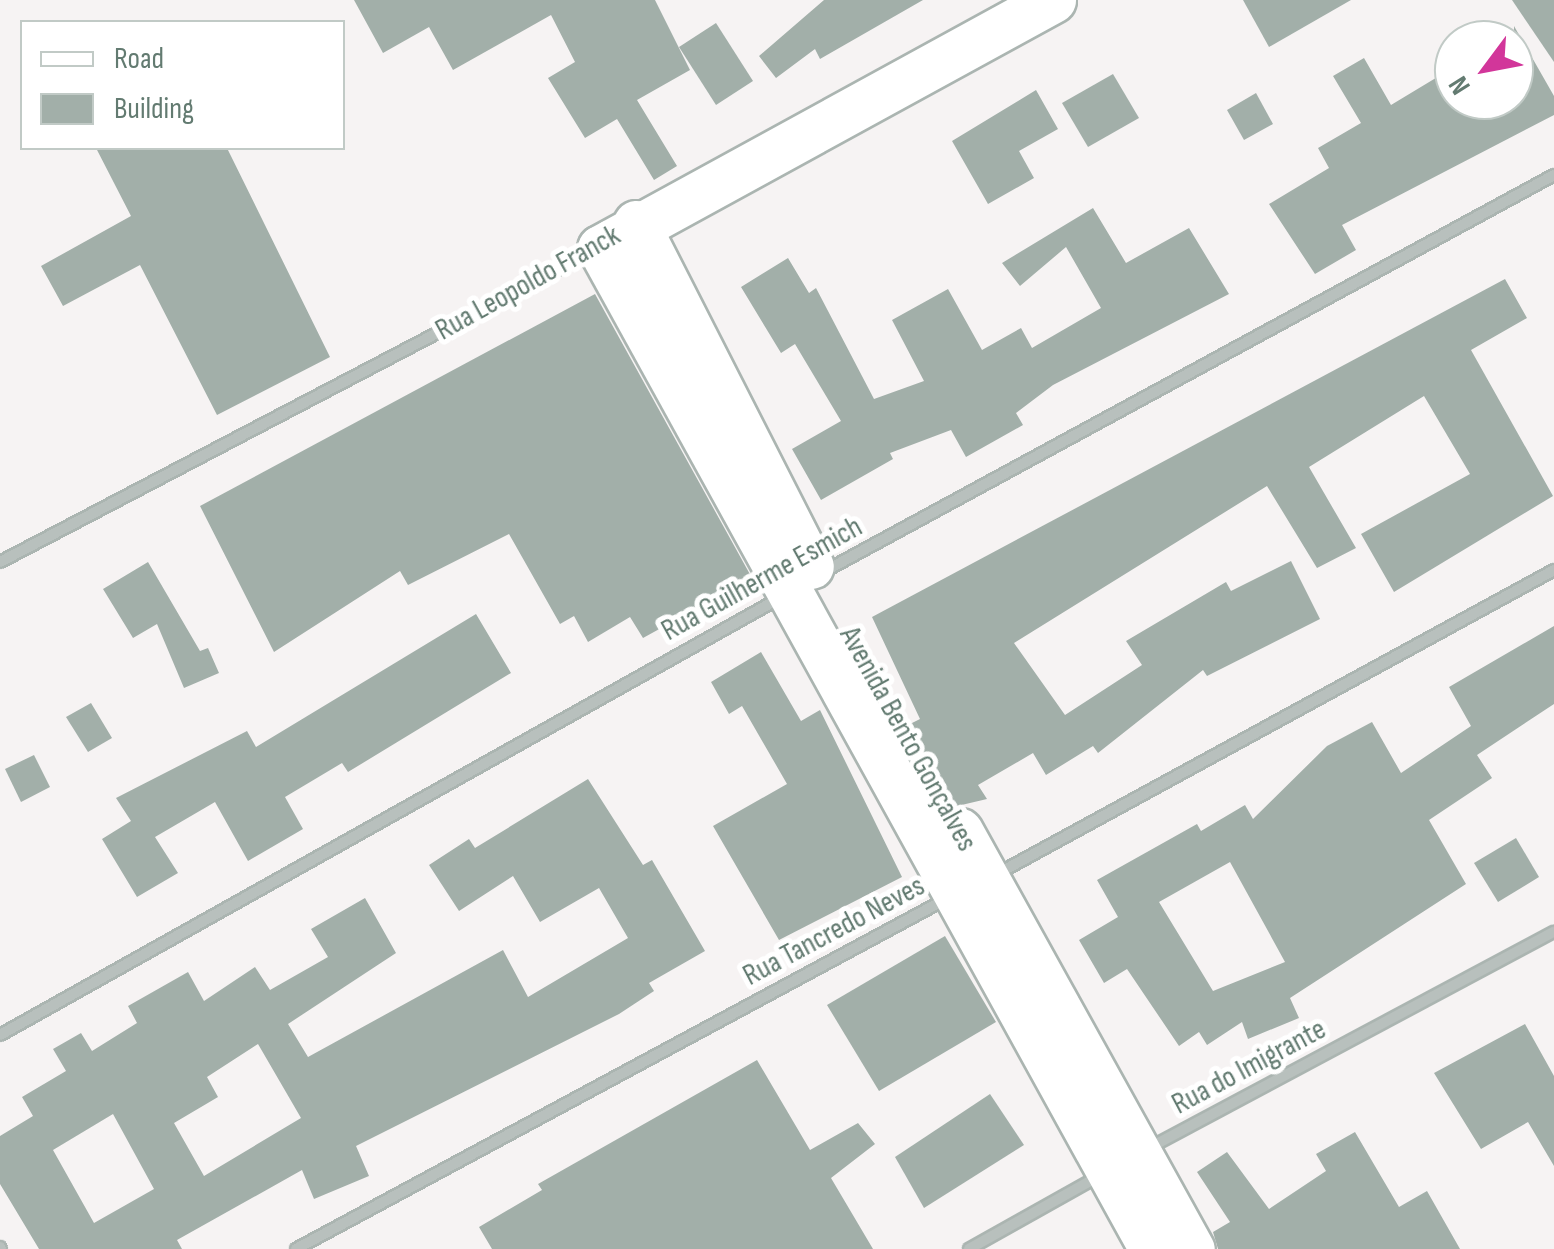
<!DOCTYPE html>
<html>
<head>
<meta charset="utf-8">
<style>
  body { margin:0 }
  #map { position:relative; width:1554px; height:1249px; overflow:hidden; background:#f6f3f3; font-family:"Sofia Sans Condensed",sans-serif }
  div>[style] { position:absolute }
  .building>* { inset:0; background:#a2afa9 }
  .roads { filter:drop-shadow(2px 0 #abb5b1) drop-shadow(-2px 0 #abb5b1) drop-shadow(0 2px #abb5b1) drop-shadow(0 -2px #abb5b1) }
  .minor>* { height:10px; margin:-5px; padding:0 5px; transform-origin:5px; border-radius:5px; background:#b8c0bd }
  .secondary>* { height:45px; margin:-22.5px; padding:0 22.5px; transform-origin:22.5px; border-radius:22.5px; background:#fff }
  span { translate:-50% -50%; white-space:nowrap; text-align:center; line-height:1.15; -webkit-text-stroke:10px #fff; paint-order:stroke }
  .street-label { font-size:30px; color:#637b71 }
  .legend { position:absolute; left:20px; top:20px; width:325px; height:130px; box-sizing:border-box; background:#fff; border:2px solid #c1cac6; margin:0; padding:12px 18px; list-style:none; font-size:30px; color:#637b71 }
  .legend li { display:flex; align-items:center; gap:20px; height:50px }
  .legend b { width:50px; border:2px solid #c1cac6 }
  .north { position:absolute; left:1434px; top:20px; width:100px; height:100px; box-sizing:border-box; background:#fff; border:2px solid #c1cac6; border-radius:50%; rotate:238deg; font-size:28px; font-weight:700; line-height:40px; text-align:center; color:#637b71 }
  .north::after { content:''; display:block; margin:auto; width:35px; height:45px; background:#d2369a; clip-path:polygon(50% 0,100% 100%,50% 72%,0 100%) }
</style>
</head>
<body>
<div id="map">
  <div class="building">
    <i style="clip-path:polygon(354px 0,655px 0,690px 70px,637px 100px,677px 166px,654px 180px,617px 119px,585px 138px,548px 78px,575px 62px,551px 15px,453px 70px,429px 27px,383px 53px)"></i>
    <i style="clip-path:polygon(824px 0,923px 0,820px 59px,815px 49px,776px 78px,759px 56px)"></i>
    <i style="clip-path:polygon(1243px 0,1351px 0,1269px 47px)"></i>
    <i style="clip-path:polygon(1512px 0,1554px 0,1554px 62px)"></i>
    <i style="clip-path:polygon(716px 23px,753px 81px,716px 105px,679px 47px)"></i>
    <i style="clip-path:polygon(1514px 26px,1554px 96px,1554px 115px,1342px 225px,1356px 250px,1315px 274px,1269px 204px,1329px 168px,1318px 148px,1361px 123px,1333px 76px,1364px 58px,1391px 105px,1454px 67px,1454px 100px,1514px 100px)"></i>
    <i style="clip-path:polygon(1113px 74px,1139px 118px,1088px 147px,1062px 103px)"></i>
    <i style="clip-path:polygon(1036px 90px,1058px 129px,1019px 151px,1034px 178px,988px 204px,952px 141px)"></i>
    <i style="clip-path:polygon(1256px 93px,1273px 124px,1244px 140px,1227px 110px)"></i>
    <i style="clip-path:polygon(96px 148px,227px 148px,330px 357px,217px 415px,140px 265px,63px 306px,41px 266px,131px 216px)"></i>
    <i style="clip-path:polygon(1093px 208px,1126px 263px,1189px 228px,1229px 294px,1053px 385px,1016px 413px,1023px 425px,966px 457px,951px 430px,890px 453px,893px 459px,821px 500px,792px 449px,841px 421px,795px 344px,781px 353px,741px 287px,788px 258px,809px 293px,816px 288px,874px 399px,924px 381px,892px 320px,948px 289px,982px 350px,1021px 328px,1032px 348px,1101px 308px,1066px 247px,1020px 286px,1002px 263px)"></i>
    <i style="clip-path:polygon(1505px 279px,1527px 318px,1471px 350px,1553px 496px,1394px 592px,1361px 534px,1470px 474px,1424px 396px,1309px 467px,1356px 548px,1317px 568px,1267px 486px,1014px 643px,1065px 715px,1142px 665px,1126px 641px,1226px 582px,1231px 591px,1291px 561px,1320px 619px,1207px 676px,1203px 670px,1098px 753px,1093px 746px,1046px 775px,1033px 753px,978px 785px,987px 799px,953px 807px,906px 726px,920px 719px,872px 617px)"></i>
    <i style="clip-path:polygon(595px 294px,752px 578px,643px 638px,630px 617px,588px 642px,574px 616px,560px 624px,509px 534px,408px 585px,400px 571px,274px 652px,200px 506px)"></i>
    <i style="clip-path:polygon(148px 562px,200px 651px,208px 648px,219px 673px,184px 688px,157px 624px,133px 638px,103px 589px)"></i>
    <i style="clip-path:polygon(476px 614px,511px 673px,348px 772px,342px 763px,285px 797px,303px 829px,248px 861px,215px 802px,155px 837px,178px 873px,137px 897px,102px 839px,131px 821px,116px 798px,247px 731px,256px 747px)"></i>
    <i style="clip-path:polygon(evenodd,1554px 626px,1554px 704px,1477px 755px,1492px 778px,1429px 820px,1466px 884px,1290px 998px,1299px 1018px,1248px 1039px,1242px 1022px,1207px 1045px,1199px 1032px,1179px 1046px,1127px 969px,1104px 983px,1079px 940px,1118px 917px,1097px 880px,1197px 824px,1201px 831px,1245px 805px,1253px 819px,1327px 746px,1372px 722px,1401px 773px,1471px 726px,1449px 687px,1554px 626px,1230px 862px,1285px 962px,1213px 991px,1159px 902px,1230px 862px)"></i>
    <i style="clip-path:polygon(761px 652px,801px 721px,820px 710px,902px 877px,779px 940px,713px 826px,787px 784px,742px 706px,729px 714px,711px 682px)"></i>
    <i style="clip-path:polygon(91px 703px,112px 738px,88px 752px,66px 717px)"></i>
    <i style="clip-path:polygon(34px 755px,50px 787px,21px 802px,5px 769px)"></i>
    <i style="clip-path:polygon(evenodd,588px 779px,643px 865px,652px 860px,705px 951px,649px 983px,654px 991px,619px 1014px,356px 1146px,369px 1176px,314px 1199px,302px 1170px,177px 1240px,182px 1249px,39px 1249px,0 1184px,0 1136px,33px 1116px,22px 1097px,66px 1071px,53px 1049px,81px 1033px,92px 1051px,137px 1023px,128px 1006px,188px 972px,204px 1001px,255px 967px,270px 990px,328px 957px,311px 929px,365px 898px,396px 953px,288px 1024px,308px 1057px,503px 950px,528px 997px,628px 938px,599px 888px,540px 922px,513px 876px,459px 911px,429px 865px,469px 839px,475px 848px,588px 779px,258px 1044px,301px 1118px,204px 1176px,174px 1123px,218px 1097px,207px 1077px,258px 1044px,588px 779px,113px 1114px,154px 1189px,94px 1223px,53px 1150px,113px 1114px)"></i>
    <i style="clip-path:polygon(1516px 838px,1539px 877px,1498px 902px,1474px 863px)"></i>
    <i style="clip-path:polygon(945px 936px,996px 1022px,879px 1091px,827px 1005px)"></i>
    <i style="clip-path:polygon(1525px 1024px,1554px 1076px,1554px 1166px,1528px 1122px,1481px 1149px,1434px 1073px)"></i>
    <i style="clip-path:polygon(757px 1060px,810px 1150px,858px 1123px,875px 1144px,831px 1178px,873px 1249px,492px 1249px,479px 1227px,542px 1190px,538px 1184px)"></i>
    <i style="clip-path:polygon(990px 1094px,1024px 1145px,924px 1208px,895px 1157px)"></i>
    <i style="clip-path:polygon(1355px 1132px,1399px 1207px,1427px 1191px,1460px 1249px,1218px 1249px,1213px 1232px,1230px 1222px,1197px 1172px,1227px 1152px,1269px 1209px,1326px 1171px,1316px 1154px)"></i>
  </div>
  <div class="roads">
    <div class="minor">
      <i style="left:0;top:562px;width:664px;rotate:-27.65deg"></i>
      <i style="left:825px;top:571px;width:830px;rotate:-28.51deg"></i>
      <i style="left:997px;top:874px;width:635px;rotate:-28.62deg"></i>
      <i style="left:0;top:1035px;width:894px;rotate:-29.26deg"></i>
      <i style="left:1149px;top:1148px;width:459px;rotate:-28.1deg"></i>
      <i style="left:0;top:1247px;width:2px;rotate:63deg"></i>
      <i style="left:296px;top:1249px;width:738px;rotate:-28.3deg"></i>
      <i style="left:969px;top:1249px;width:149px;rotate:-29.3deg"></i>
    </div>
    <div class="secondary">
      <i style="left:1053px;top:0;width:516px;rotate:151.3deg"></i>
      <i style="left:600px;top:248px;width:1143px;rotate:61.13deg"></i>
      <i style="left:636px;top:223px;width:385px;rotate:63deg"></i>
      <i style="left:960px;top:831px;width:478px;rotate:61deg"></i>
    </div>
  </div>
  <div class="street-label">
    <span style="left:528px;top:283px;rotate:-29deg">Rua Leopoldo Franck</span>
    <span style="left:762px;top:579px;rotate:-29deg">Rua Guilherme Esmich</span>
    <span style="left:908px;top:739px;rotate:61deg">Avenida Bento Gonçalves</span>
    <span style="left:834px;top:931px;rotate:-28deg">Rua Tancredo Neves</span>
    <span style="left:1249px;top:1067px;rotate:-28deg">Rua do Imigrante</span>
  </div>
  <ul class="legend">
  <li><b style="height:12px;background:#fff"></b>Road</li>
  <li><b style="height:28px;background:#a2afa9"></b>Building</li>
  </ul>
  <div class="north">N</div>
</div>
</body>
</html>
